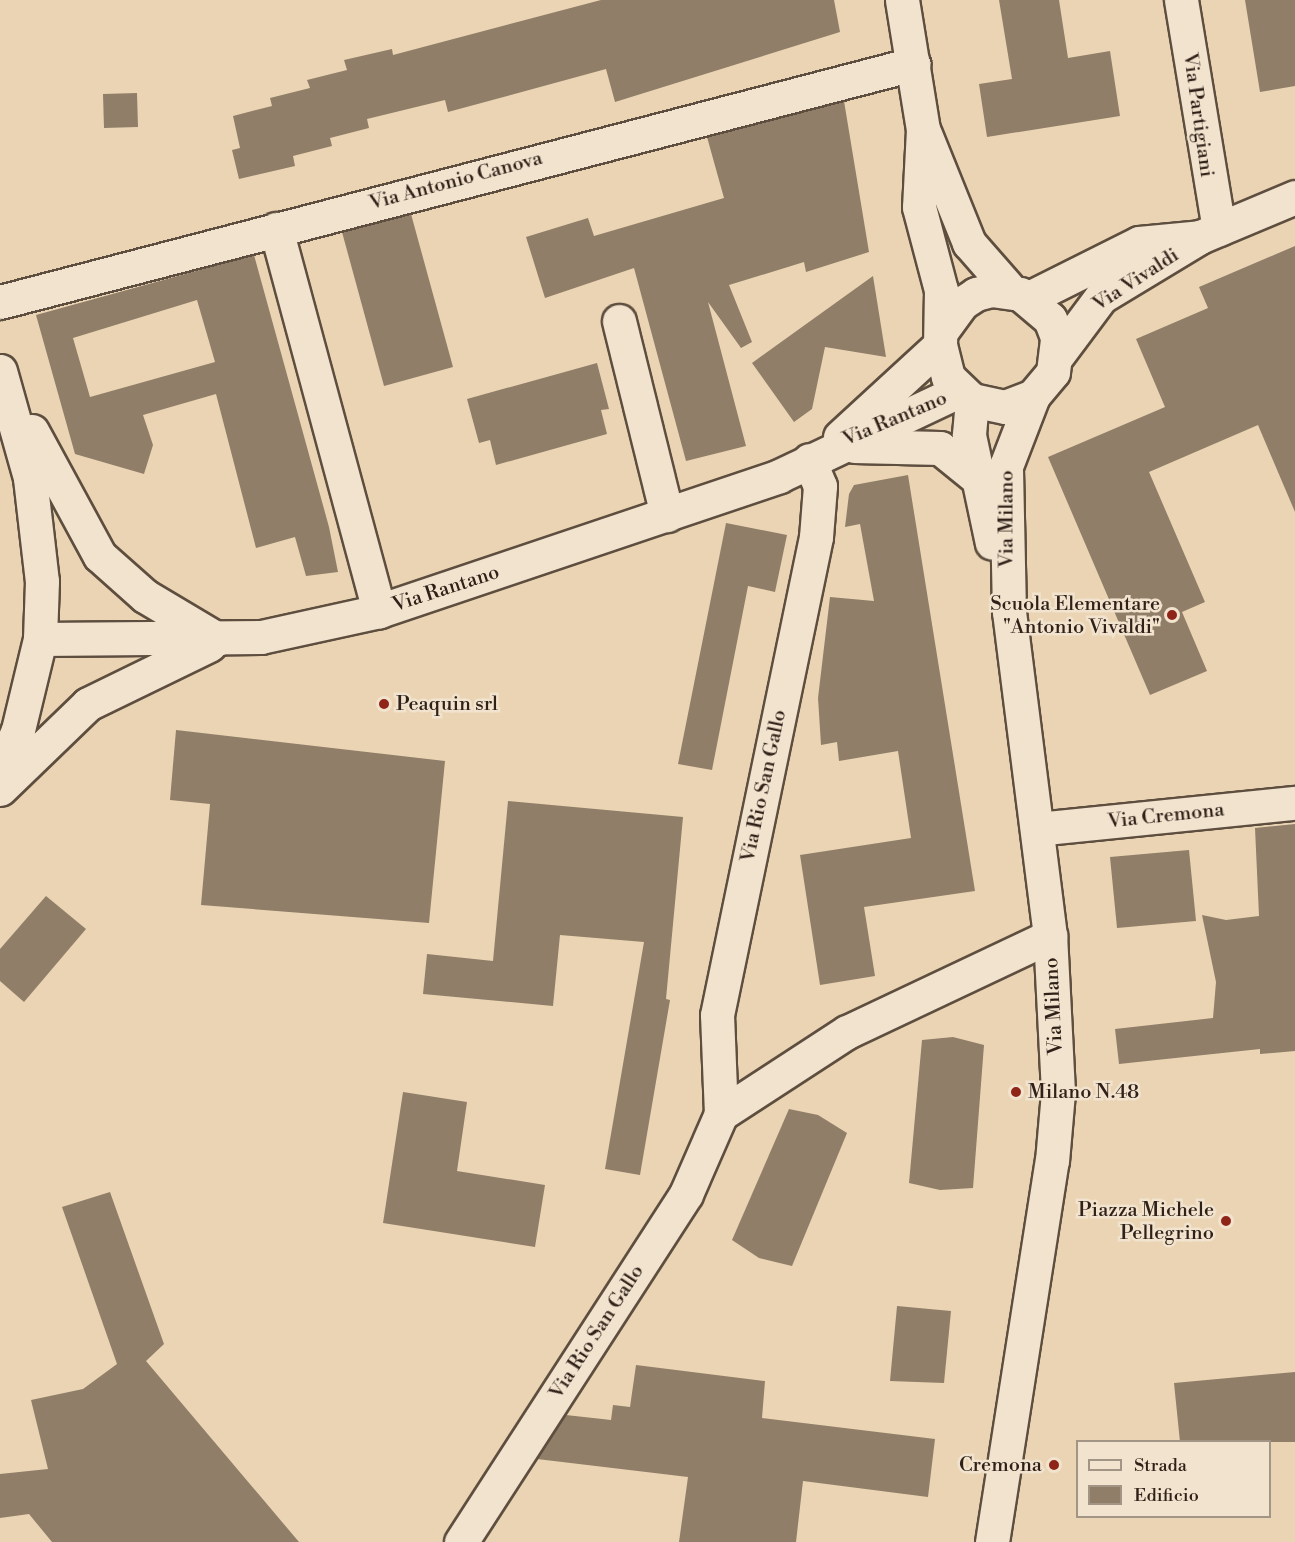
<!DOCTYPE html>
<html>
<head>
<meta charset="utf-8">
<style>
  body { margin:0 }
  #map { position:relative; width:1295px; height:1542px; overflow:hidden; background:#ead4b3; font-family:"Libre Bodoni",serif }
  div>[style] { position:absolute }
  .building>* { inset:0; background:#907e69 }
  .roads { filter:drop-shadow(2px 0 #5e4e3f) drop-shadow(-2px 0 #5e4e3f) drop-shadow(0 2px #5e4e3f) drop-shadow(0 -2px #5e4e3f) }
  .street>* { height:33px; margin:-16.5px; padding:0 16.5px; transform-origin:16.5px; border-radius:16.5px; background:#f1e3ce }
  .secondary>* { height:33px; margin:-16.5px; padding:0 16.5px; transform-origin:16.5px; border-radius:16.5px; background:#f1e3ce }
  .dots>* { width:16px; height:16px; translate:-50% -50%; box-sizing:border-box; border:3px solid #f1e3ce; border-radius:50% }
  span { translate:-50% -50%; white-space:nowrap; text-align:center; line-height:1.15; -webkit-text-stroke:5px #f1e3ce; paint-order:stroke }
  .street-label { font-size:20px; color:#2f2118 }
  .poi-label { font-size:20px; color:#2f2118 }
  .right { translate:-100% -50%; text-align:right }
  .left { translate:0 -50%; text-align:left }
  .legend { position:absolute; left:1076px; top:1440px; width:195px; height:78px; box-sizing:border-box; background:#f1e3ce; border:2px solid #a39585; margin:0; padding:8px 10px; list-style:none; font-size:18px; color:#2f2118 }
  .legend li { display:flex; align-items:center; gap:12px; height:30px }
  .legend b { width:30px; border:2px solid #a39585 }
</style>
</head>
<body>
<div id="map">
  <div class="building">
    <i style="clip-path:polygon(601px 0,834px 0,840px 32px,615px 102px,606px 69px,448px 112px,445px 100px,367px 119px,369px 128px,330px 138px,332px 146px,293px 156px,295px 166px,239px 179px,232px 150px,240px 148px,233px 116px,272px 106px,270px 98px,310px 88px,307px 80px,347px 70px,344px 60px,392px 49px,393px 55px)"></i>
    <i style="clip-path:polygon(999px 0,1059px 0,1068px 58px,1110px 51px,1120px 116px,987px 137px,979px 84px,1012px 79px)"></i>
    <i style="clip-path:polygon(1245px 0,1295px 0,1295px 86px,1260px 92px)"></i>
    <i style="clip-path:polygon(137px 93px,138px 127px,104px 128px,103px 94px)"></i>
    <i style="clip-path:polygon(844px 101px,869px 252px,806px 272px,804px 262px,729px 285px,752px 342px,741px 348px,708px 302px,746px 446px,686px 461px,634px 268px,545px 298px,526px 237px,588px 218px,594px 236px,724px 198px,707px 137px)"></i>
    <i style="clip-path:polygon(411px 214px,453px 367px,384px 386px,342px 232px)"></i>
    <i style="clip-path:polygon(1295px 246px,1295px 512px,1258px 425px,1149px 472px,1205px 602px,1182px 612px,1207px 671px,1150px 695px,1048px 457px,1165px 407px,1136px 339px,1208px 308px,1199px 287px)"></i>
    <i style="clip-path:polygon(evenodd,254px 255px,329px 527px,338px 572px,306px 576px,295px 537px,256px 548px,216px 394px,143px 415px,153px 445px,144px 474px,75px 454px,36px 315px,254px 255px,197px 300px,215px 362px,90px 397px,73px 338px,197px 300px)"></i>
    <i style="clip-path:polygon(873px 276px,886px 357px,825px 347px,812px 409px,794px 422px,752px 363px)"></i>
    <i style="clip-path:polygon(597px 363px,609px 409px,601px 410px,607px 434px,496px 465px,490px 440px,479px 443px,467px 399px)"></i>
    <i style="clip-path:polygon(908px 475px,975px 891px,864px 907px,875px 976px,820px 985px,800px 855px,911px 838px,898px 751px,839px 761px,837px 742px,821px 745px,818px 698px,830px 597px,874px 601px,860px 524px,845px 527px,849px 494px,854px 485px)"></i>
    <i style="clip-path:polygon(726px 523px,787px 535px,775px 592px,748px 586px,712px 770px,678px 764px)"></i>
    <i style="clip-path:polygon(176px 730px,445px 761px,429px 923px,201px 905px,210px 804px,170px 800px)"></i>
    <i style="clip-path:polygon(508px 801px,683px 817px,666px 999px,670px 1000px,640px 1175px,605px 1169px,644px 942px,560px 935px,553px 1006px,423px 994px,427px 954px,493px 961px)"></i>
    <i style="clip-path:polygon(1295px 824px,1295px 1051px,1260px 1054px,1260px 1049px,1119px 1064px,1115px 1029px,1213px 1018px,1216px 982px,1202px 915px,1226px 920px,1259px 916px,1255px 828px)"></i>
    <i style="clip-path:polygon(1189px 850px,1196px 921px,1117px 928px,1110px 857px)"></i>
    <i style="clip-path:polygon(46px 896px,86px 929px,24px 1002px,0 981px,0 949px)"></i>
    <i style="clip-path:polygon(953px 1037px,984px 1045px,973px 1188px,940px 1190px,909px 1183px,922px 1040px)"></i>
    <i style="clip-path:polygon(403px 1092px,467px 1102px,457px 1171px,545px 1185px,535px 1247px,383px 1223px)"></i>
    <i style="clip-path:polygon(789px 1109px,818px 1115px,847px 1133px,792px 1266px,759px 1258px,732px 1240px)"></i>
    <i style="clip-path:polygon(110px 1192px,164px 1344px,146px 1361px,299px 1542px,52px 1542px,29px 1514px,0 1518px,0 1474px,48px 1469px,31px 1400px,83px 1389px,117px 1364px,62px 1207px)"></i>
    <i style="clip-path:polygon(897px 1306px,951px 1311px,944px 1383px,890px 1381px)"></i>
    <i style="clip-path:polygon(636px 1365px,765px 1381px,762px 1418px,935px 1439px,928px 1497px,803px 1481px,796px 1542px,679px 1542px,688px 1477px,537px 1459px,566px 1415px,611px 1420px,613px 1405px,630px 1407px)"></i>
    <i style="clip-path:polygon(1295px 1372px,1295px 1442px,1180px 1442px,1174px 1383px)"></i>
  </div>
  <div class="roads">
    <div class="street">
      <i style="left:1181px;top:0;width:232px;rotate:80.6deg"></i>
      <i style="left:276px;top:229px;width:396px;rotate:74.9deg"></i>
      <i style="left:0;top:302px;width:944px;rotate:-14.61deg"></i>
      <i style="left:619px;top:321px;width:200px;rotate:76.1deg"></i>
      <i style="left:1037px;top:829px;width:259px;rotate:-5.8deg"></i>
      <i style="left:721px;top:1114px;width:99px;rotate:-92.3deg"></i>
      <i style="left:717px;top:1015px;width:488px;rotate:-78.3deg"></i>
      <i style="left:816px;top:537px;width:51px;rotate:-85.5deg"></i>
      <i style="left:820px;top:486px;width:28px;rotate:-113deg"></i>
      <i style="left:461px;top:1542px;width:414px;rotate:-57.1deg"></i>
      <i style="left:686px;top:1194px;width:87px;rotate:-66.4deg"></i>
      <i style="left:721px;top:1114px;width:150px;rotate:-33.1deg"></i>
      <i style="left:847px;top:1032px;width:225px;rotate:-25.3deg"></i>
    </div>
    <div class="secondary">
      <i style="left:902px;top:0;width:131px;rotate:80.8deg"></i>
      <i style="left:923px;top:129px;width:78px;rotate:92.9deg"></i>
      <i style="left:919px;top:207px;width:86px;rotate:75.2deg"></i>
      <i style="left:941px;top:290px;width:55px;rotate:91deg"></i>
      <i style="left:940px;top:345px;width:33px;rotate:76deg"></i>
      <i style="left:948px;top:377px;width:33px;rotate:44deg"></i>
      <i style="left:972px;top:400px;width:34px;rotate:12deg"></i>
      <i style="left:1005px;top:407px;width:30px;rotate:-21deg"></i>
      <i style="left:1033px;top:396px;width:31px;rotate:-50deg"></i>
      <i style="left:1053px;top:372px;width:35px;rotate:-83deg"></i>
      <i style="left:1057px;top:337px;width:19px;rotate:-111deg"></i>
      <i style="left:1050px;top:319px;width:39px;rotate:-140deg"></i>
      <i style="left:1020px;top:294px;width:29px;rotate:-172deg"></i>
      <i style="left:991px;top:290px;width:16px;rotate:165deg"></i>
      <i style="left:976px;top:294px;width:17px;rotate:147deg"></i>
      <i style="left:962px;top:303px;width:32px;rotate:126deg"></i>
      <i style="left:925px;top:134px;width:118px;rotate:68deg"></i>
      <i style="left:969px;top:243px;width:62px;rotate:48.9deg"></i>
      <i style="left:1029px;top:298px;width:123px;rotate:-26.6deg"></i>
      <i style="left:1139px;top:243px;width:61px;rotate:-5.6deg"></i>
      <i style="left:1057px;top:356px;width:74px;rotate:-53.3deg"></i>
      <i style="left:1101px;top:297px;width:116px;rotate:-31.2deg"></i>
      <i style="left:1200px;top:237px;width:103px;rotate:-22.8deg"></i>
      <i style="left:0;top:371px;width:111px;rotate:74.3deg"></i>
      <i style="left:30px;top:478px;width:104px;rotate:83.4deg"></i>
      <i style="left:42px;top:581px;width:58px;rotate:92deg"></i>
      <i style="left:40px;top:639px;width:94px;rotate:103.6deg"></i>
      <i style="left:18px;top:730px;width:46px;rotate:113.2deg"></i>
      <i style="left:972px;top:400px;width:35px;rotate:95deg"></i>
      <i style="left:969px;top:435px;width:110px;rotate:78deg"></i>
      <i style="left:32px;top:431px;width:142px;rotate:61.5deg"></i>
      <i style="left:100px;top:556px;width:60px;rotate:41.6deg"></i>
      <i style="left:145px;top:596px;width:84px;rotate:30.8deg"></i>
      <i style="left:840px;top:437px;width:136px;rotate:-42.6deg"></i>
      <i style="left:854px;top:446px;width:86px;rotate:1.3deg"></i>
      <i style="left:940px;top:448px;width:48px;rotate:39deg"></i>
      <i style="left:40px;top:639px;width:221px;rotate:-0.5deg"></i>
      <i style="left:261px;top:637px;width:121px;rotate:-12.4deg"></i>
      <i style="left:379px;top:611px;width:422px;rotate:-18.6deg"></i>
      <i style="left:779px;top:476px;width:199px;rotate:-25.3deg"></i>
      <i style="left:0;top:789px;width:122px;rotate:-44deg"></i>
      <i style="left:88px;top:704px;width:135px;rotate:-26deg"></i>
      <i style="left:992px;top:1542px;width:386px;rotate:-81.1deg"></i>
      <i style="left:1052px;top:1161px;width:69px;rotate:-85deg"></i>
      <i style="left:1058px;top:1092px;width:156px;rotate:-92.9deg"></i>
      <i style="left:1050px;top:936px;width:327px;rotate:-97.2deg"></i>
      <i style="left:1009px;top:612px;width:146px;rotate:-91.2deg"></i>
      <i style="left:1006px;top:466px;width:75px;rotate:-68.9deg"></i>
    </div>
  </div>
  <div class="dots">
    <i style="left:1172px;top:615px;background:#8f2418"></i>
    <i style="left:384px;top:704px;background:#8f2418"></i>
    <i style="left:1016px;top:1092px;background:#8f2418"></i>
    <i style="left:1226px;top:1221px;background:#8f2418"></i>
    <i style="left:1054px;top:1465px;background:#8f2418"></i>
  </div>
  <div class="street-label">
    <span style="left:1198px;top:115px;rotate:82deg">Via Partigiani</span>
    <span style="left:456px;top:181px;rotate:-15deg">Via Antonio Canova</span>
    <span style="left:1136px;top:280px;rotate:-33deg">Via Vivaldi</span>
    <span style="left:895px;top:419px;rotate:-23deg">Via Rantano</span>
    <span style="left:1007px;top:519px;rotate:-90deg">Via Milano</span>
    <span style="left:446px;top:589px;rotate:-18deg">Via Rantano</span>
    <span style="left:764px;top:786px;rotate:-78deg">Via Rio San Gallo</span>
    <span style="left:1166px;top:816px;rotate:-6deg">Via Cremona</span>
    <span style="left:1054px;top:1006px;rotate:-93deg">Via Milano</span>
    <span style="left:597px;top:1332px;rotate:-57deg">Via Rio San Gallo</span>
  </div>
  <div class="poi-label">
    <span class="right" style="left:1160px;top:616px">Scuola Elementare<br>"Antonio Vivaldi"</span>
    <span class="left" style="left:396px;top:704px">Peaquin srl</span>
    <span class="left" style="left:1028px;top:1092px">Milano N.48</span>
    <span class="right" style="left:1214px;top:1222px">Piazza Michele<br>Pellegrino</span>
    <span class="right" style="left:1042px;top:1465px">Cremona</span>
  </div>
  <ul class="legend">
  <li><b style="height:8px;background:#f1e3ce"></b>Strada</li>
  <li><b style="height:16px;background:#907e69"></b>Edificio</li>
  </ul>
</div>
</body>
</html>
